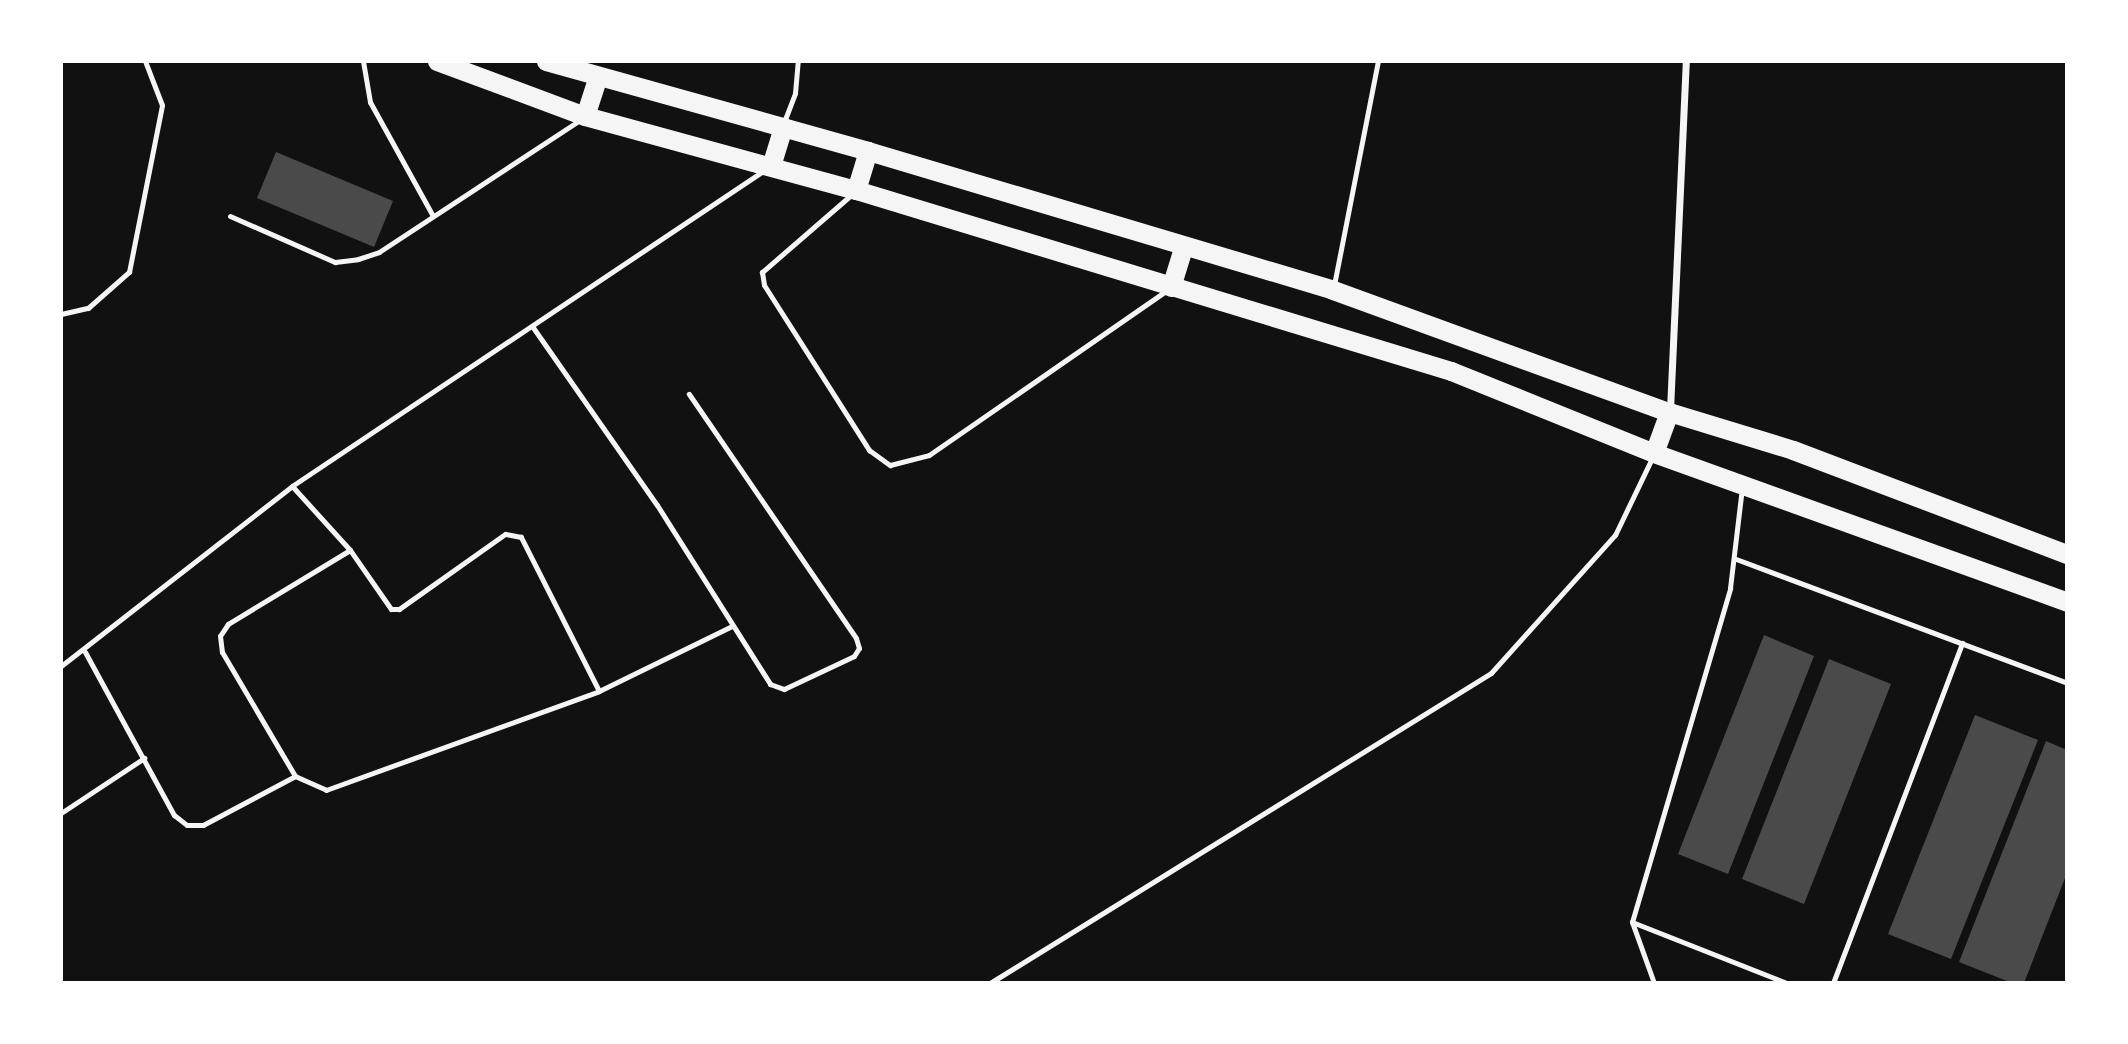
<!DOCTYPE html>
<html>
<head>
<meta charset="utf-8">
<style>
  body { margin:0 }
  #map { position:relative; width:2128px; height:1044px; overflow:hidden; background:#111; font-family:Montserrat,sans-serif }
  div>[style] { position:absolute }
  .building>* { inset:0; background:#4a4a4a }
  .service>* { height:5px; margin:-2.5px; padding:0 2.5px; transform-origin:2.5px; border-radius:2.5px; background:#f5f5f5 }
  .minor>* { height:7px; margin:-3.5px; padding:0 3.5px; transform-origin:3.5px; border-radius:3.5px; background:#f5f5f5 }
  .trunk>* { height:19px; margin:-9.5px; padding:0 9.5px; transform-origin:9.5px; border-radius:9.5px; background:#f5f5f5 }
  span { translate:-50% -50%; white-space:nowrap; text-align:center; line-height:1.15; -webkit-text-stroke:5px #fff; paint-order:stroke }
  .frame { position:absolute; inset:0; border:63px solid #fff; pointer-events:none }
</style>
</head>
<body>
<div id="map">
  <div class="building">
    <i style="clip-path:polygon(276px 152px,393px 201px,374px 247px,257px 198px)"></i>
    <i style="clip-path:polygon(1764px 635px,1814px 656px,1728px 874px,1678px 854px)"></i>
    <i style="clip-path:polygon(1829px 659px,1891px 684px,1804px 904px,1742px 879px)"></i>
    <i style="clip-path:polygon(1975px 715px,2038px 740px,1951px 959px,1888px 934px)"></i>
    <i style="clip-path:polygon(2046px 741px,2067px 750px,2067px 873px,2024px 983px,2012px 983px,1959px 962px)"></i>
  </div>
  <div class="service">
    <i style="left:363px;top:61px;width:42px;rotate:80.3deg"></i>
    <i style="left:370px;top:102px;width:130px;rotate:61.1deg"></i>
    <i style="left:784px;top:122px;width:31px;rotate:-69deg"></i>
    <i style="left:795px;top:93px;width:32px;rotate:-85deg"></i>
    <i style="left:851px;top:195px;width:118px;rotate:139.1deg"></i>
    <i style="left:762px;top:272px;width:13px;rotate:81deg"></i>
    <i style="left:764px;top:285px;width:196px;rotate:57.5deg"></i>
    <i style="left:869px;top:450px;width:26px;rotate:36deg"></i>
    <i style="left:890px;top:465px;width:40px;rotate:-14.4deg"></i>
    <i style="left:929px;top:455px;width:290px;rotate:-34.7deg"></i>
    <i style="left:230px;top:216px;width:115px;rotate:23.7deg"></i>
    <i style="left:335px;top:262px;width:23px;rotate:-7deg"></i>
    <i style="left:358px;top:259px;width:22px;rotate:-18deg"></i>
    <i style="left:379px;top:252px;width:240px;rotate:-33.3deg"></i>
    <i style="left:1334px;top:285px;width:228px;rotate:-78.9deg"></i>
    <i style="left:61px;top:314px;width:28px;rotate:-13deg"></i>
    <i style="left:88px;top:308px;width:55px;rotate:-41.3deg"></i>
    <i style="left:129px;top:272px;width:170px;rotate:-78.8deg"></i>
    <i style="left:162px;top:105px;width:47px;rotate:-111.1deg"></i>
    <i style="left:532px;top:326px;width:218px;rotate:55.1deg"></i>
    <i style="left:657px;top:505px;width:212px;rotate:57.7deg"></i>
    <i style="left:770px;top:684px;width:15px;rotate:20deg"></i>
    <i style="left:784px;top:689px;width:77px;rotate:-25.2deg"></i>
    <i style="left:854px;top:656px;width:9px;rotate:-58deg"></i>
    <i style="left:859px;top:648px;width:10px;rotate:-107deg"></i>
    <i style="left:856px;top:638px;width:296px;rotate:-124.4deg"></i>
    <i style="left:350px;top:550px;width:143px;rotate:148.8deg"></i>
    <i style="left:228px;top:624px;width:14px;rotate:124deg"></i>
    <i style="left:220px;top:636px;width:16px;rotate:83deg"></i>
    <i style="left:222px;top:652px;width:144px;rotate:59.5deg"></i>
    <i style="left:295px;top:776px;width:34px;rotate:24deg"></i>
    <i style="left:326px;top:790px;width:290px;rotate:-19.9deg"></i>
    <i style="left:599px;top:691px;width:148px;rotate:-26deg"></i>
    <i style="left:1736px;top:559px;width:353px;rotate:20.5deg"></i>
    <i style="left:85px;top:652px;width:186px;rotate:61.4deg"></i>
    <i style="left:174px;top:815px;width:16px;rotate:38deg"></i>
    <i style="left:187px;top:825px;width:16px"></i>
    <i style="left:203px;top:825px;width:104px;rotate:-28deg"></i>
    <i style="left:61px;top:666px;width:293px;rotate:-37.9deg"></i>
    <i style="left:599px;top:691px;width:173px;rotate:-116.9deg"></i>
    <i style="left:521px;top:537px;width:16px;rotate:-169deg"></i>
    <i style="left:505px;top:534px;width:130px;rotate:144.7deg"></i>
    <i style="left:399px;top:609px;width:8px;rotate:180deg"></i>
    <i style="left:391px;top:609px;width:72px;rotate:-124.8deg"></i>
    <i style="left:350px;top:550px;width:86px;rotate:-132.2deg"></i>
    <i style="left:292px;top:486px;width:567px;rotate:-33.77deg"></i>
    <i style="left:61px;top:813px;width:100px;rotate:-33.5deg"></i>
    <i style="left:1632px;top:922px;width:167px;rotate:21.5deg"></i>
    <i style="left:990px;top:983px;width:589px;rotate:-31.75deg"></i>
    <i style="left:1491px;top:673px;width:186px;rotate:-48.1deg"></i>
    <i style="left:1615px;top:535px;width:88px;rotate:-64.3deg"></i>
    <i style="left:1654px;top:983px;width:65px;rotate:-109.8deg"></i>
    <i style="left:1632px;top:922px;width:348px;rotate:-73.6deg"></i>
    <i style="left:1730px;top:588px;width:101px;rotate:-83.2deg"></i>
    <i style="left:1833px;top:983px;width:364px;rotate:-69.2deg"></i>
    <i style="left:2066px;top:983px;width:2px;rotate:-63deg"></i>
  </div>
  <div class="minor">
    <i style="left:1670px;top:410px;width:349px;rotate:-87.4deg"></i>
  </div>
  <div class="trunk">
    <i style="left:437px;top:61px;width:158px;rotate:20.4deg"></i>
    <i style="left:585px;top:116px;width:281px;rotate:15.3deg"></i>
    <i style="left:856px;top:190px;width:622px;rotate:16.92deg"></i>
    <i style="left:1451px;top:371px;width:219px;rotate:22deg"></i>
    <i style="left:1654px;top:453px;width:439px;rotate:19.8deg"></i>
    <i style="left:546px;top:61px;width:334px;rotate:15.6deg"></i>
    <i style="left:868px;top:151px;width:485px;rotate:16.6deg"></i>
    <i style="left:1333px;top:290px;width:357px;rotate:20deg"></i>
    <i style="left:1669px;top:412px;width:130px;rotate:17deg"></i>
    <i style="left:1793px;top:450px;width:293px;rotate:20.8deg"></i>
    <i style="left:585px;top:116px;width:42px;rotate:-72deg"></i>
    <i style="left:771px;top:166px;width:41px;rotate:-72.9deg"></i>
    <i style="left:856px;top:190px;width:41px;rotate:-72.9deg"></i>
    <i style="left:1171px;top:287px;width:41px;rotate:-72.9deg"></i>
    <i style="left:1654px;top:453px;width:44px;rotate:-69.9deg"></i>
  </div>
  <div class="frame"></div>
</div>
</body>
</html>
